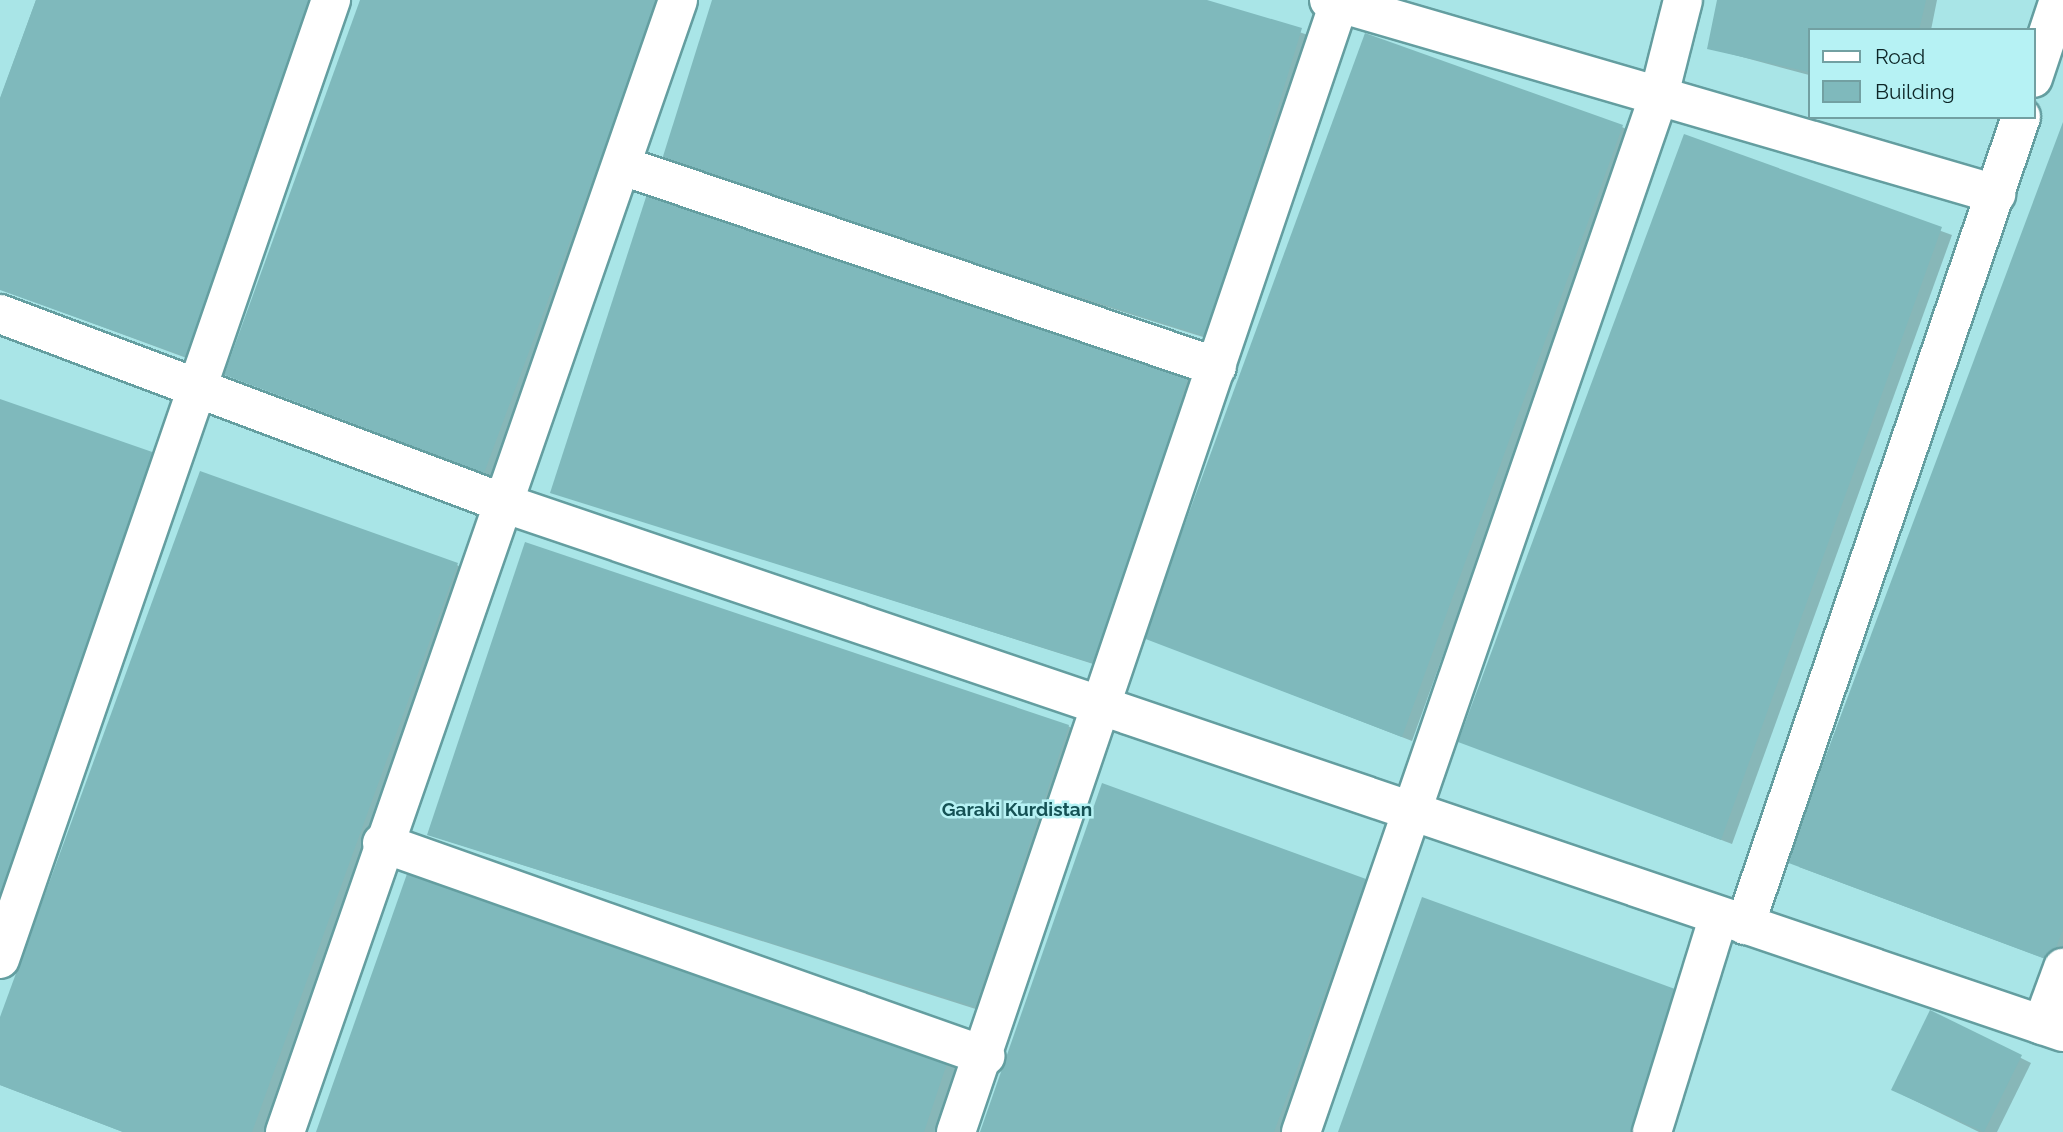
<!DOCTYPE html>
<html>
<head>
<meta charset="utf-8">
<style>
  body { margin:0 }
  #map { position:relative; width:2063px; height:1132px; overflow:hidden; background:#a9e5e7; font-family:Raleway,sans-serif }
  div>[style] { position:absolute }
  .shadow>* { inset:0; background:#0003 }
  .building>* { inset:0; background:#7fb9bc }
  .roads { filter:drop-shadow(2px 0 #649ea0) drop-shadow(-2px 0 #649ea0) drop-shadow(0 2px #649ea0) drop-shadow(0 -2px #649ea0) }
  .minor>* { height:38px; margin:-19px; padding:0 19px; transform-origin:19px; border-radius:19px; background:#fff }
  span { translate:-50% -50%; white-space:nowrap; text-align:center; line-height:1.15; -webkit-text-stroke:5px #b6f2f4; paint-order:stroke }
  .neighbourhood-label { font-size:19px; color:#155255; font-weight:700 }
  .legend { position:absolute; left:1808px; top:28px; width:228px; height:91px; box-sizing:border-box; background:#b6f2f4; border:2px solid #72a0a2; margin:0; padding:9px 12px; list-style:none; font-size:21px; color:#0d2627 }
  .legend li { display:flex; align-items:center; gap:14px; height:35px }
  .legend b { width:35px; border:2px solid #72a0a2 }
</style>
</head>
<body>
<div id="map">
  <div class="shadow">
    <i style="clip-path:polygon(36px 0,200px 363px,0 289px,0 99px)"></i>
    <i style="clip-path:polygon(365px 0,671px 0,494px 478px,227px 374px)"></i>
    <i style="clip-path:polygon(714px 0,1203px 0,1311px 36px,1219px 342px,672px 171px)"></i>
    <i style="clip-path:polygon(1719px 0,1937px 0,1931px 30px,1809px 30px,1809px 75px,1709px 48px)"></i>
    <i style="clip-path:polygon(1622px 127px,1632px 132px,1412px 741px,1145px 637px)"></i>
    <i style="clip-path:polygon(2063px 132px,2063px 962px,2062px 965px,1799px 867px)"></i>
    <i style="clip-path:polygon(1685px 137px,1952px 235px,1732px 844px,1460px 741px)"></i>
    <i style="clip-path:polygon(649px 197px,1199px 381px,1109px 669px,552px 492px)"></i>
    <i style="clip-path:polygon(457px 565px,467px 571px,264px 1132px,123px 1132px,0 1085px,0 1019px)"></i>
    <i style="clip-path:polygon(1068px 726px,1078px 732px,985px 1012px,429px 835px)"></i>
    <i style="clip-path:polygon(1365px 880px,1375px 886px,1286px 1132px,981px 1132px)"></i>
    <i style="clip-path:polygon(1931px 1013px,2031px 1063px,1997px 1132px,1979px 1132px,1903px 1095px)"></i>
    <i style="clip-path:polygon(960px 1061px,937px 1132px,318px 1132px)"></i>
  </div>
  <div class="building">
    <i style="clip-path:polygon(36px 0,319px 0,189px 358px,0 290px,0 98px)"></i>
    <i style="clip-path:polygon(360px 0,659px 0,484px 473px,224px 375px)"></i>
    <i style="clip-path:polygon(712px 0,1207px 0,1302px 28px,1208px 337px,660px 166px)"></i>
    <i style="clip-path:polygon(1717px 0,1926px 0,1919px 30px,1809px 30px,1809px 72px,1707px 49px)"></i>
    <i style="clip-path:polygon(1365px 33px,1623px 125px,1402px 737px,1143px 638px)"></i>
    <i style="clip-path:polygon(2063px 122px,2063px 929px,2051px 961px,1786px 862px)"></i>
    <i style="clip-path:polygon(1684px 134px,1942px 227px,1721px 840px,1458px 742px)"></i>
    <i style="clip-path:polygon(647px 194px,1189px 373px,1098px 665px,550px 493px)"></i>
    <i style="clip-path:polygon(0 399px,158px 454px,0 898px)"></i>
    <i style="clip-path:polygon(200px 471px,458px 563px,252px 1132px,123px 1132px,0 1085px,0 1017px)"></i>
    <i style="clip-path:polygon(525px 542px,1069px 725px,975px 1007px,427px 835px)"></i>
    <i style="clip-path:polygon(1102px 783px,1366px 879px,1274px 1132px,980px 1132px)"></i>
    <i style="clip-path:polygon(408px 871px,950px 1054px,924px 1132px,316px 1132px)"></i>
    <i style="clip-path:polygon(1422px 897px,1686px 993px,1634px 1132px,1338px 1132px)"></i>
    <i style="clip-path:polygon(1930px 1010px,2022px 1055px,1984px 1132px,1891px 1090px)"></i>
  </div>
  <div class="roads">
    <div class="minor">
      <i style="left:1329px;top:0;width:695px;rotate:16.22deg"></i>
      <i style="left:2033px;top:78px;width:82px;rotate:-71.6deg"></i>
      <i style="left:623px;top:166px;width:627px;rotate:18.69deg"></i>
      <i style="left:0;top:314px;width:540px;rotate:20.58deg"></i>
      <i style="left:506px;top:504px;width:1644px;rotate:18.73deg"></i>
      <i style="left:382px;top:843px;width:640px;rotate:19.45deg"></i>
      <i style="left:1745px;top:925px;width:854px;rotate:-71.14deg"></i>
      <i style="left:0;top:959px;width:1015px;rotate:-70.96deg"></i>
      <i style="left:2042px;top:1025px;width:61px;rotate:-69.8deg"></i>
      <i style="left:285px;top:1132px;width:1198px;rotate:-70.85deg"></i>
      <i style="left:956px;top:1132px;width:1192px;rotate:-71.26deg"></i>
      <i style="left:1301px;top:1132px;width:1097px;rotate:-70.95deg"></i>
      <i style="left:1659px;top:95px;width:98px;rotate:-75.8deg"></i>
      <i style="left:1652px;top:1132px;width:226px;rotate:-72.8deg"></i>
    </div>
  </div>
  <div class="neighbourhood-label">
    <span style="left:1017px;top:810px">Garaki Kurdistan</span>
  </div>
  <ul class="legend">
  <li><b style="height:9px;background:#fff"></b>Road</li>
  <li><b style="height:19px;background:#7fb9bc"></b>Building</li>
  </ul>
</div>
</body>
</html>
